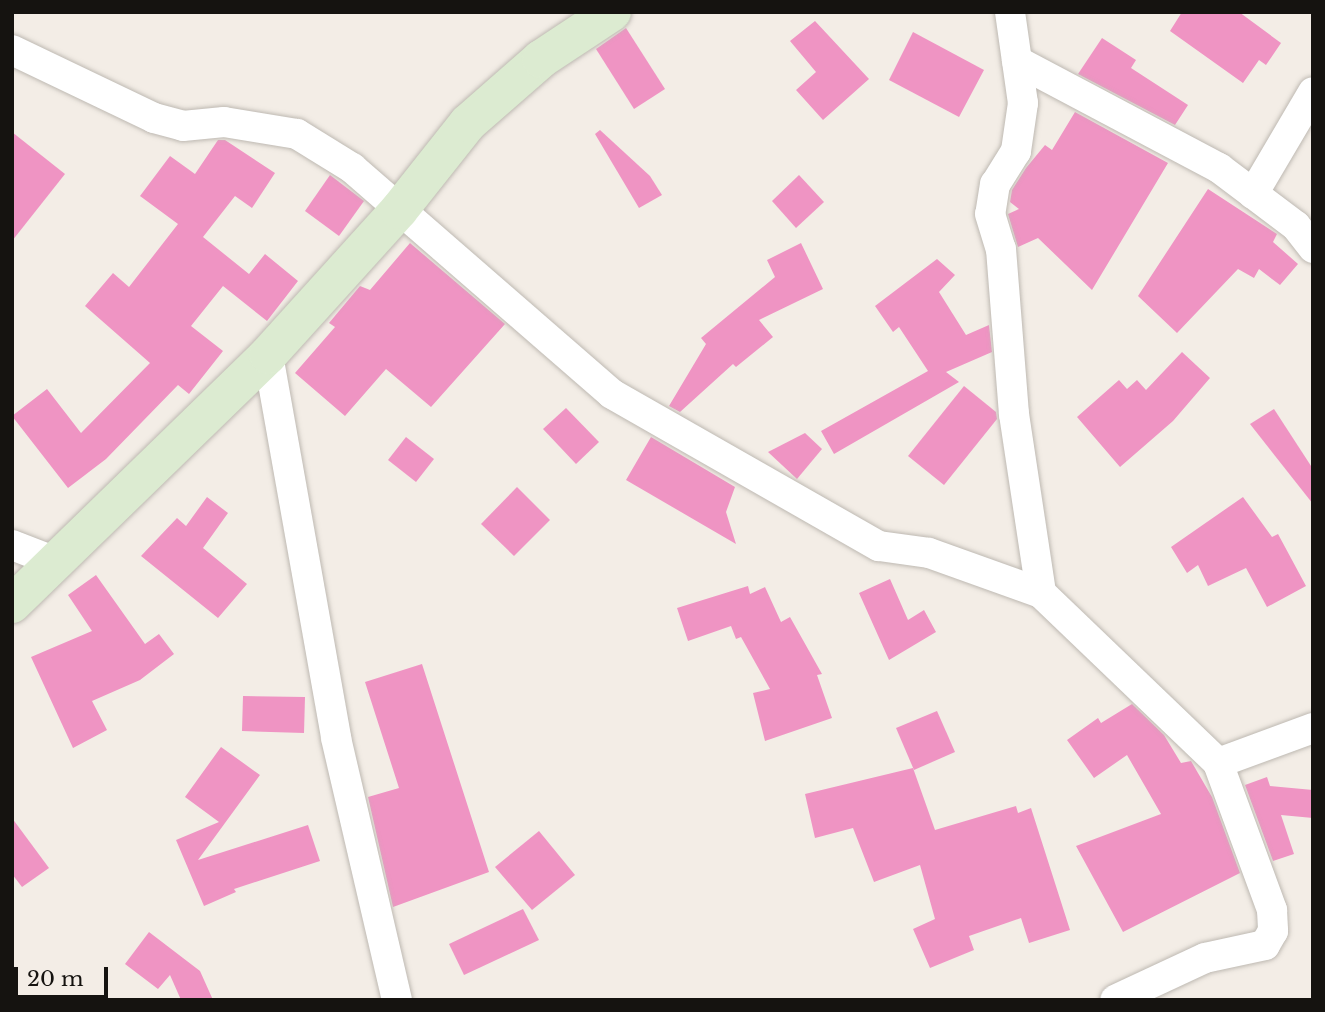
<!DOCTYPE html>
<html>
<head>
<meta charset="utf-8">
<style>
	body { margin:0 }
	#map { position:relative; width:1325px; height:1012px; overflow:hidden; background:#f3ede6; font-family:"Libre Baskerville",serif }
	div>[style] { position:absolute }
	.building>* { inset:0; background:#ef94c3 }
	.roads { filter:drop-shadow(0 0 2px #beb9b2) drop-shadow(0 0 2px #beb9b2) }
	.minor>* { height:30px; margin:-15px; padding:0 15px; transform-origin:15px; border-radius:15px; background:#fff }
	.secondary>* { height:38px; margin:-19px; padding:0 19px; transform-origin:19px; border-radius:19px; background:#dcebd1 }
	span { translate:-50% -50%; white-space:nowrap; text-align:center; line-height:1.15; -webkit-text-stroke:6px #f3ede6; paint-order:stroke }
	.frame { position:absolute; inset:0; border:14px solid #151310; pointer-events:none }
	.scale { position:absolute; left:14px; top:967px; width:94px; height:32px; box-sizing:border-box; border:4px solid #151310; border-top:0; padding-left:9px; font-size:21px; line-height:24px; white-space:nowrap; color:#151310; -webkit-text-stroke:5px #f3ede6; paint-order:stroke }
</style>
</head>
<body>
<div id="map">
	<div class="building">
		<div style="clip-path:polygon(1182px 12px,1239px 12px,1281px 43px,1266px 65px,1259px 60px,1243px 83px,1170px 31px)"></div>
		<div style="clip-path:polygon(815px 21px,869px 79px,823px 120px,796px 90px,816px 72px,790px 41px)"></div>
		<div style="clip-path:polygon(626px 28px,665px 89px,634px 109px,596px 49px)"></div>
		<div style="clip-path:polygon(913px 32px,984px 70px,959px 117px,889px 80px)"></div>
		<div style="clip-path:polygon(1102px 38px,1136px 60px,1131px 68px,1188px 105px,1175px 125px,1078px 74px)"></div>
		<div style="clip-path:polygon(1075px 112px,1168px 163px,1092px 290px,1038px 238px,1018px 247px,1008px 214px,1019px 209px,1010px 202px,1012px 190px,1026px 168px,1045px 145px,1052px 150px)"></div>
		<div style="clip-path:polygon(600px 130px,650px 176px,662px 195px,639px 208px,595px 134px)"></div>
		<div style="clip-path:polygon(12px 132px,65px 174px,12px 241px)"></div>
		<div style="clip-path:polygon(218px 140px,225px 140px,275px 173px,252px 208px,235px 196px,203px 237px,249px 274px,265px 254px,298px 281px,267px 321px,223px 286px,191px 326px,223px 351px,189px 394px,178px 385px,106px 459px,68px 488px,12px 416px,47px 389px,81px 433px,150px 363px,85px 306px,113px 273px,129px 287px,178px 224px,140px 196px,170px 156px,195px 174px)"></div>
		<div style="clip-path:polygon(330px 175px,364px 201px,339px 236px,305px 211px)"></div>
		<div style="clip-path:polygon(799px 175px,824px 202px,796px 228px,772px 201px)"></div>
		<div style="clip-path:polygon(1208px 189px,1277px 234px,1273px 242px,1298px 264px,1280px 285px,1259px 269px,1254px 278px,1238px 269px,1177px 333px,1138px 296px)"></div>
		<div style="clip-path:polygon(410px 243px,505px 324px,431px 407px,386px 369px,345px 416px,295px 373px,335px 327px,329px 323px,360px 286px,370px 290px)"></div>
		<div style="clip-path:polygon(801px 243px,823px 289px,759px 320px,773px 337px,736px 367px,733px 364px,680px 412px,669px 406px,706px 344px,701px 338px,775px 277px,767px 260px)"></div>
		<div style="clip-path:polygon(937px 259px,955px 275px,939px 292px,966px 335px,989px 325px,992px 352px,946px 372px,959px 382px,834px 454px,821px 431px,928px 371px,899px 327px,893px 332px,875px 306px)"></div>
		<div style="clip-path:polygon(1182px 352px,1210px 378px,1173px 421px,1120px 467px,1077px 417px,1119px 380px,1127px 389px,1137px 380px,1146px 390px)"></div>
		<div style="clip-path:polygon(964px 386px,996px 412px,997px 419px,944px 485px,908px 456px)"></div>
		<div style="clip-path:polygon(566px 408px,599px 442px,576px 464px,543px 429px)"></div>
		<div style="clip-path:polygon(1274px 409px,1313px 469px,1313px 504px,1250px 424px)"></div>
		<div style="clip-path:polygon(805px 433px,822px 449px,797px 479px,768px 452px)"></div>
		<div style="clip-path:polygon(406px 437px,434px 459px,416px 482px,388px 460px)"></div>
		<div style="clip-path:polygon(651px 437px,735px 487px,726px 512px,736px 544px,626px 480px)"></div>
		<div style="clip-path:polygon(517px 487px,550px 520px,514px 556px,481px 524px)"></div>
		<div style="clip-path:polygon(207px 497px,228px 513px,203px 548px,247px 584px,218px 618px,141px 556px,177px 518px,186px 526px)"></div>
		<div style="clip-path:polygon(1243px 497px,1272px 537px,1278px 534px,1306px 586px,1267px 607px,1246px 568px,1208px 586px,1198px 565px,1187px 573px,1171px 547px)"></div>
		<div style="clip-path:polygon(96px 575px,145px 644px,159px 634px,174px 654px,140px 680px,92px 701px,107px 730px,73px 748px,31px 657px,92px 631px,68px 595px)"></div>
		<div style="clip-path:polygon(890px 579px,908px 620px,924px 610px,936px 632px,889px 660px,859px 593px)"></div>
		<div style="clip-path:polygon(748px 586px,750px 594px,765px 587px,781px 622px,790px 617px,822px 674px,817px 675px,832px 718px,765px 741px,753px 693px,770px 689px,741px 637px,736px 639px,731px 626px,688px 641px,677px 608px)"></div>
		<div style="clip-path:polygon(422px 664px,489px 872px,393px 907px,368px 797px,399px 788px,365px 682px)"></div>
		<div style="clip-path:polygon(243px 696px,305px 697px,304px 733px,242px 731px)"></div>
		<div style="clip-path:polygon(1132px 704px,1164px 735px,1181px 763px,1191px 761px,1212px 797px,1240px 873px,1123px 932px,1076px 846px,1161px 814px,1127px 755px,1094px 778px,1067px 740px,1098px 718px,1101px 723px)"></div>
		<div style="clip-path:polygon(937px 711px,955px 752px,914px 770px,896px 728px)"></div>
		<div style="clip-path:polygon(221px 747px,260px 775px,198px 860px,308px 825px,320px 861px,234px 889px,236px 892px,204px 906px,176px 840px,219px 822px,185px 797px)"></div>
		<div style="clip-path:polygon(913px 768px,935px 830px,1016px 806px,1018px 813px,1031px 808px,1070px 930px,1029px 943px,1021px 918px,969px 936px,974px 950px,930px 968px,913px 929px,935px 919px,920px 865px,874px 882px,853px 828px,815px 838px,805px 794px)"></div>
		<div style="clip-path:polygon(1267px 777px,1270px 786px,1313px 790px,1313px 818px,1281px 815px,1294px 854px,1273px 861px,1245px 785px)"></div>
		<div style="clip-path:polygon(12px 818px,49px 868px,22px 887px,12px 874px)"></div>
		<div style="clip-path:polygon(539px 831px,575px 875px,532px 910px,495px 867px)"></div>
		<div style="clip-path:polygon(523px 909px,539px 940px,464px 975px,449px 944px)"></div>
		<div style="clip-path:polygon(149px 932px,200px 971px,213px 1000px,181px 1000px,170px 975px,158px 989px,125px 964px)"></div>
	</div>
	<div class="roads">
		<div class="minor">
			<div style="left:1010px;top:12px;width:92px;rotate:81.9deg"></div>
			<div style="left:1023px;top:103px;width:49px;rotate:98.3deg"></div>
			<div style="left:1016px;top:151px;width:39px;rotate:122deg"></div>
			<div style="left:995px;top:184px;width:30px;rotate:99deg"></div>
			<div style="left:990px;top:214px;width:37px;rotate:73deg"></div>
			<div style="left:1001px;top:249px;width:166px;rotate:85.5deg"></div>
			<div style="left:1014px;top:414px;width:181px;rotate:81.4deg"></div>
			<div style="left:12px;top:50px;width:157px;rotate:25.6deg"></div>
			<div style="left:154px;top:118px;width:30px;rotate:15deg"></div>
			<div style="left:183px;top:126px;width:41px;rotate:-5.6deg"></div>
			<div style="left:224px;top:122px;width:74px;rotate:9.3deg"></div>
			<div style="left:297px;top:134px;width:65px;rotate:31.7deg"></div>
			<div style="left:352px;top:168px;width:344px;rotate:41deg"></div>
			<div style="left:612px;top:394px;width:307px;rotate:29.7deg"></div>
			<div style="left:879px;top:546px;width:50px;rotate:8deg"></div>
			<div style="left:929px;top:553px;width:119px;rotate:19.7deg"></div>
			<div style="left:1041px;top:593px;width:245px;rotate:43.8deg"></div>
			<div style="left:1218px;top:763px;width:157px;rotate:69.8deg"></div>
			<div style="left:1272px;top:910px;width:21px;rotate:87deg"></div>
			<div style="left:1273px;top:931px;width:16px;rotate:120deg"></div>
			<div style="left:1265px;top:945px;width:61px;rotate:167.8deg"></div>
			<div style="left:1205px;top:958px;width:99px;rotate:155deg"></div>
			<div style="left:1017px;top:61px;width:229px;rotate:27.9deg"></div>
			<div style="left:1219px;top:168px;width:96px;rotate:37deg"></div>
			<div style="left:1296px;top:226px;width:28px;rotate:52deg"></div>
			<div style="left:1253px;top:194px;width:118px;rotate:-59.5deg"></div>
			<div style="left:268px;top:355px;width:389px;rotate:79.9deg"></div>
			<div style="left:336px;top:738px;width:269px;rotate:76.9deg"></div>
			<div style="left:12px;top:545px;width:47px;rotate:21.1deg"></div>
			<div style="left:1218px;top:763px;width:101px;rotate:-20.2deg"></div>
		</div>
		<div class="secondary">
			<div style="left:12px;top:604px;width:357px;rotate:-44.2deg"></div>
			<div style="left:268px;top:355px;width:195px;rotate:-47.9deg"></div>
			<div style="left:399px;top:210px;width:111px;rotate:-51.6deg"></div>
			<div style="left:468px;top:123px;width:97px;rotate:-41.2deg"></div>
			<div style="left:541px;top:59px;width:85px;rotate:-33.5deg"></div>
		</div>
	</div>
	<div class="frame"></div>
	<div class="scale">20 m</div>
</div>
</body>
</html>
